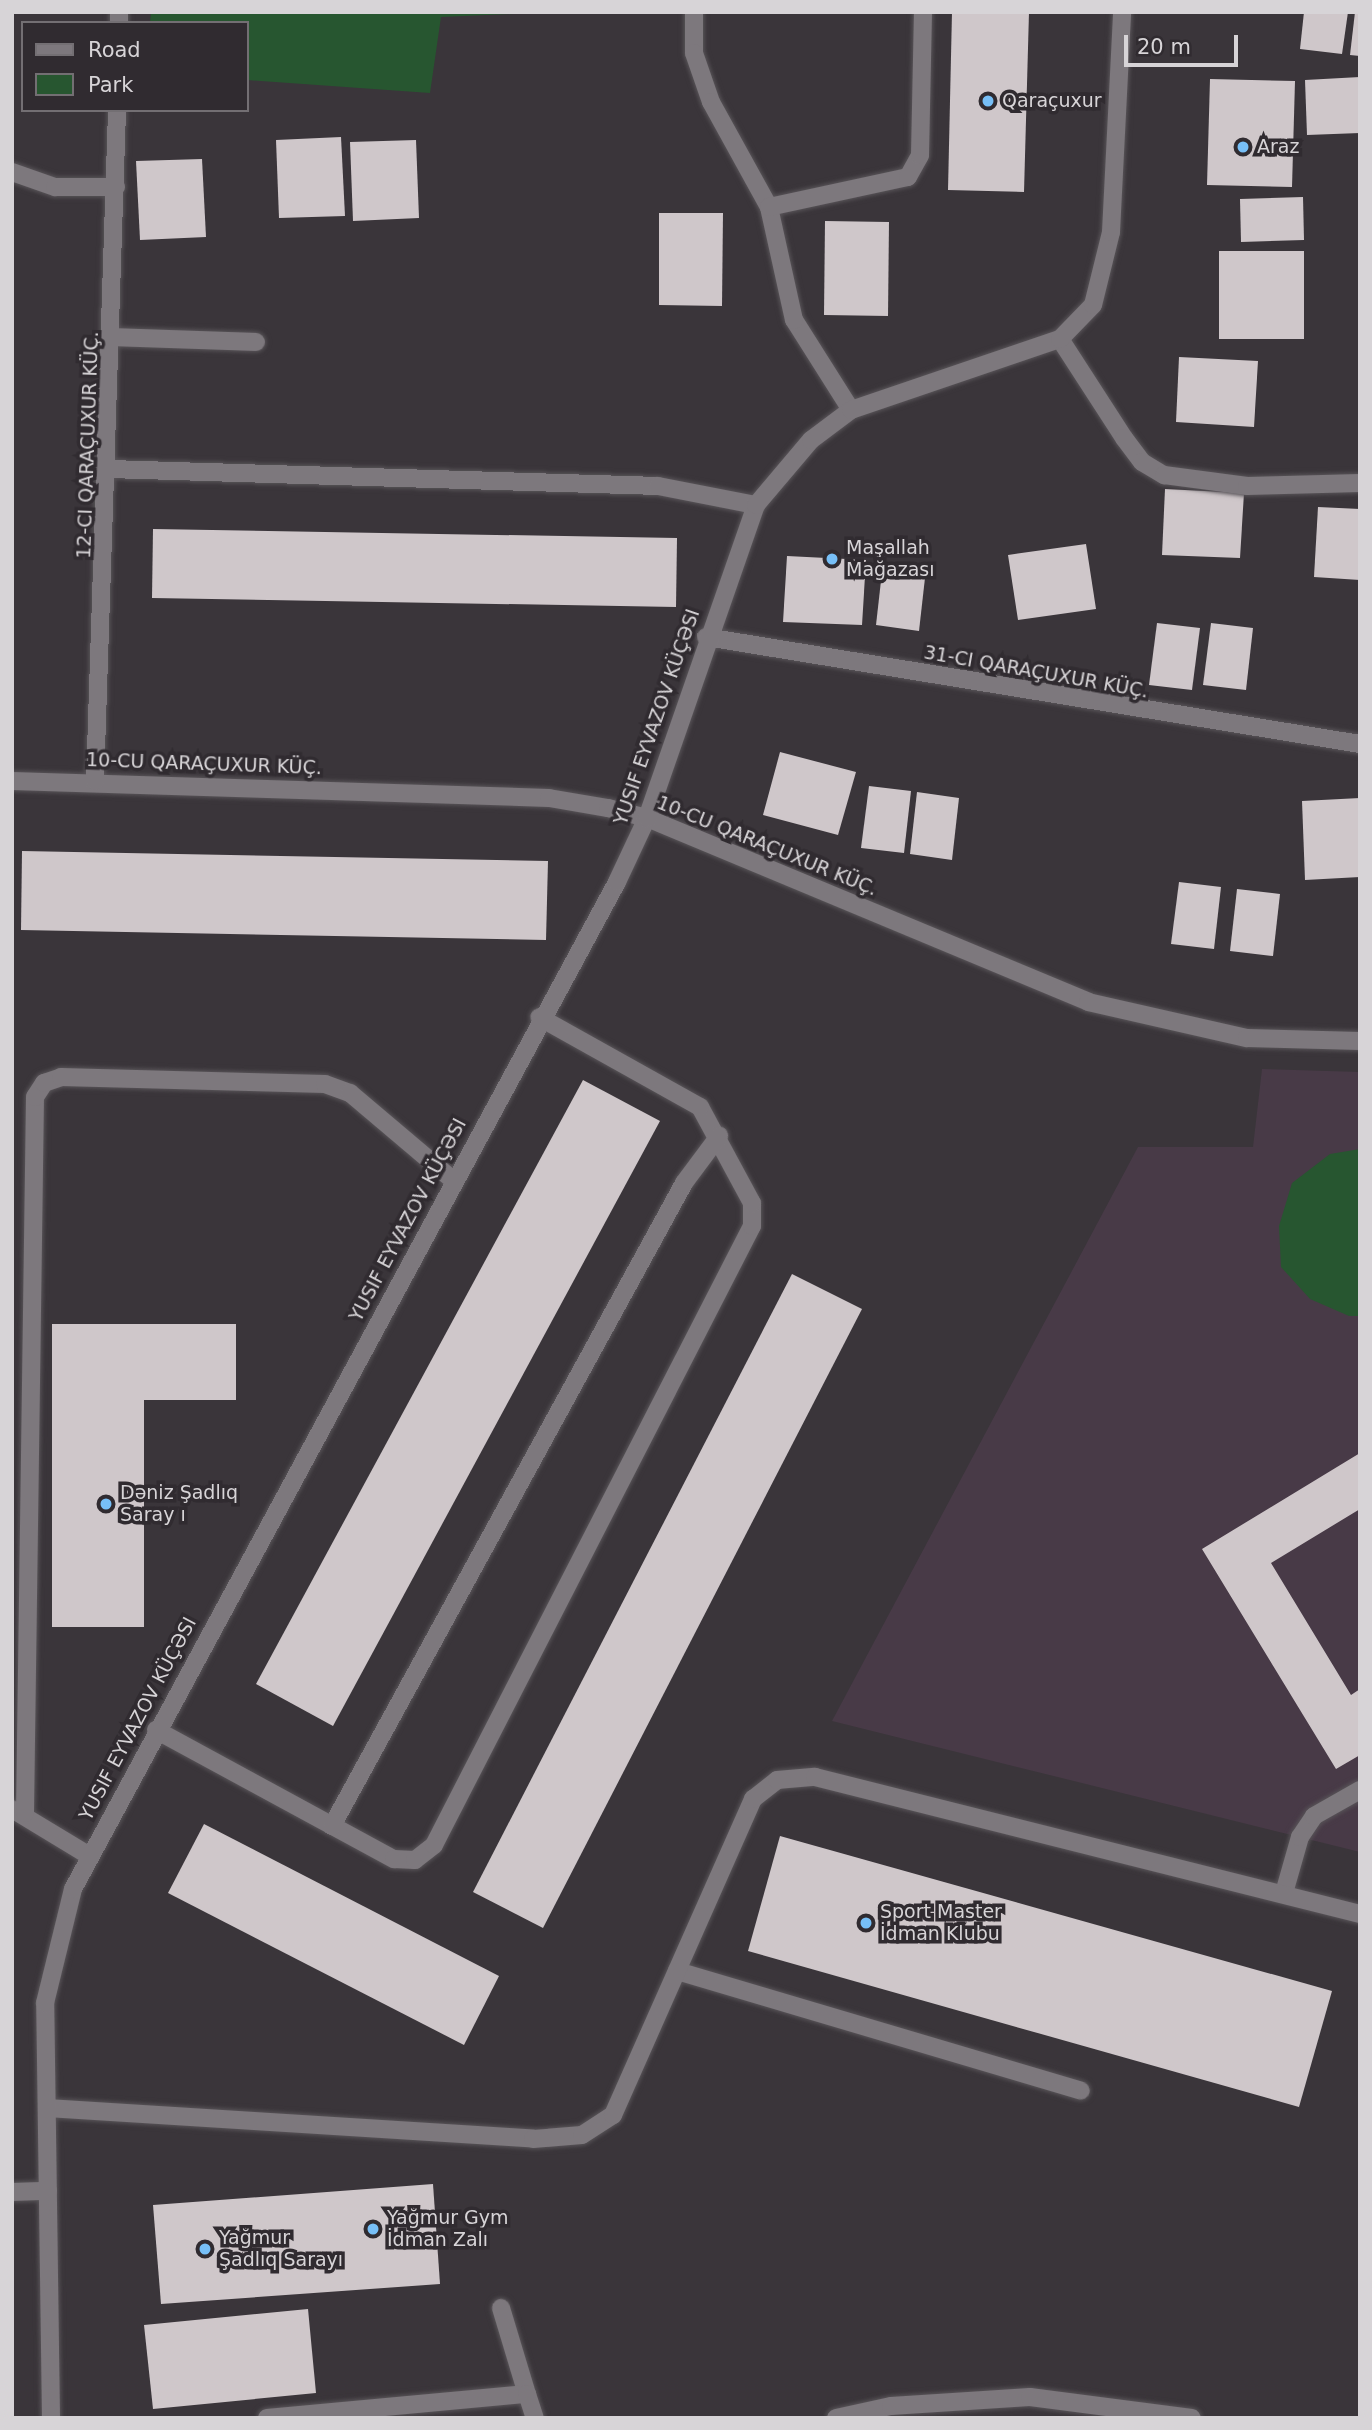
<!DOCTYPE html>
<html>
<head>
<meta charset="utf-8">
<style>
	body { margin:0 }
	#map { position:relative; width:1372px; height:2430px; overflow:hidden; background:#3a353a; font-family:"DejaVu Sans",sans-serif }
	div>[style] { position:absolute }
	.education>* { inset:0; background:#483a47 }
	.green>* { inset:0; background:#275630 }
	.building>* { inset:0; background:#cfc7ca }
	.roads { filter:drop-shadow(0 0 2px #585458) drop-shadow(0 0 2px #585458) }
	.service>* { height:18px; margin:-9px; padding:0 9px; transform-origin:9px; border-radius:9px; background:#7d787d }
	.minor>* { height:18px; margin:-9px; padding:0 9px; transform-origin:9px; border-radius:9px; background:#7d787d }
	.tertiary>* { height:18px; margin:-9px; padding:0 9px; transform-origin:9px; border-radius:9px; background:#7d787d }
	.secondary>* { height:18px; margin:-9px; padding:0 9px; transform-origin:9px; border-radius:9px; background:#7d787d }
	.dots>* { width:19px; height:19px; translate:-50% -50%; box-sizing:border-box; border:4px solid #302b30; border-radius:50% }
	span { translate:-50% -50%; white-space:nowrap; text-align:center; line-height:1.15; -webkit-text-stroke:7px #302b30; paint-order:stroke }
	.poi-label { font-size:19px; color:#d7d4d7 }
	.left { translate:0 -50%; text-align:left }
	.street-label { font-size:19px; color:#d7d4d7 }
	.frame { position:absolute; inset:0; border:14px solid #d7d4d7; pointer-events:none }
	.legend { position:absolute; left:21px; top:21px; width:228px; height:91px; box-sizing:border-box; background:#302b30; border:2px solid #736f73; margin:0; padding:9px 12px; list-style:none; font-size:21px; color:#d7d4d7 }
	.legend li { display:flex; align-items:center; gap:14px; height:35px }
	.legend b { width:35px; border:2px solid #736f73 }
	.scale { position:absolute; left:1124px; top:35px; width:114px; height:32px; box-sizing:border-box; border:4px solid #d7d4d7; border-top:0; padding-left:9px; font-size:21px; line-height:24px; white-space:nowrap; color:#d7d4d7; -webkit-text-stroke:5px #302b30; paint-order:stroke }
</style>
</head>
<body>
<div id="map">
	<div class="education">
		<div style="clip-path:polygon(1262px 1069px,1360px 1072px,1360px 1852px,832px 1721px,1138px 1147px,1253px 1147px)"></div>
	</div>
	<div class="green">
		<div style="clip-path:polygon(151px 12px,558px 12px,441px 17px,430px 93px,247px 80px,247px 23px,150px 23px)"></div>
		<div style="clip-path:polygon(1360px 1149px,1360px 1316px,1349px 1316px,1310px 1299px,1281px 1267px,1279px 1226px,1292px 1183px,1330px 1154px)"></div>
	</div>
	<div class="building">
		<div style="clip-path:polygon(952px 12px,1029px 12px,1024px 192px,948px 190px)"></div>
		<div style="clip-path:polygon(1304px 12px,1348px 12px,1342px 54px,1300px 49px)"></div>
		<div style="clip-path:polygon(1355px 12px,1360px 12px,1360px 56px,1350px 55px)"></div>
		<div style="clip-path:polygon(1360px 77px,1360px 133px,1307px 135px,1305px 80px)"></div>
		<div style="clip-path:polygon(1210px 79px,1295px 81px,1292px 187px,1207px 185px)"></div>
		<div style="clip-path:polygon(341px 137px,345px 216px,279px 218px,276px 140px)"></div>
		<div style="clip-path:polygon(416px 140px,419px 218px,353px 221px,350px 142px)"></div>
		<div style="clip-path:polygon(202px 159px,206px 237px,140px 240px,136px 161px)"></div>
		<div style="clip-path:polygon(1303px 197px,1304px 240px,1241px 242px,1240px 199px)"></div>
		<div style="clip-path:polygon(659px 213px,723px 213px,722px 306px,659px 305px)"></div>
		<div style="clip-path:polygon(825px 221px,889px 222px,888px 316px,824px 315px)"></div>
		<div style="clip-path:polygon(1219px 251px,1304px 251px,1304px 339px,1219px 339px)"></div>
		<div style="clip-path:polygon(1179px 357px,1258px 361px,1254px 427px,1176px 422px)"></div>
		<div style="clip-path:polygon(1165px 489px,1244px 493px,1240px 558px,1162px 555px)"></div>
		<div style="clip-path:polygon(1318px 507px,1360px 509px,1360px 580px,1314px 577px)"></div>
		<div style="clip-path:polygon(153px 529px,677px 538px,676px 607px,152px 598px)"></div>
		<div style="clip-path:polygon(1086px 544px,1096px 609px,1018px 620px,1008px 555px)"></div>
		<div style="clip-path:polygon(787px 556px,866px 560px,862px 625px,783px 622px)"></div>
		<div style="clip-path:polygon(883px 563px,926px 569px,919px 631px,876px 625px)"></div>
		<div style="clip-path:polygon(1157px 623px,1200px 628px,1192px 690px,1149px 685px)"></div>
		<div style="clip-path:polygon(1211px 623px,1253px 628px,1246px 690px,1203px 685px)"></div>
		<div style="clip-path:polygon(780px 752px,856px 772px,838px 835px,763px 815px)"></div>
		<div style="clip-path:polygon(869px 786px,911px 791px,904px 853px,861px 848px)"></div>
		<div style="clip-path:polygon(917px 792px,959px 798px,952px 860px,910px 854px)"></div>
		<div style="clip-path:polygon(1360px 798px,1360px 877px,1305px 880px,1302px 801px)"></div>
		<div style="clip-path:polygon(22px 851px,548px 861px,546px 940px,21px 930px)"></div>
		<div style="clip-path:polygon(1179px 882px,1221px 887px,1214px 949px,1171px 944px)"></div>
		<div style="clip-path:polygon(1237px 889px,1280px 894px,1273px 956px,1230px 951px)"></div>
		<div style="clip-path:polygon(583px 1080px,660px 1121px,333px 1726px,256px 1684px)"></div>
		<div style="clip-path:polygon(792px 1274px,862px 1309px,543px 1928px,473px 1892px)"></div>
		<div style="clip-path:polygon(52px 1324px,236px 1324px,236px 1400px,144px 1400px,144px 1627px,52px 1627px)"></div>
		<div style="clip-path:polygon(1360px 1453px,1360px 1509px,1271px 1563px,1351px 1695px,1360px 1689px,1360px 1755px,1336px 1769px,1202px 1549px)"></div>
		<div style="clip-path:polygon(204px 1824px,499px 1976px,464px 2045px,168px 1893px)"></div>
		<div style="clip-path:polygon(780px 1836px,1332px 1991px,1299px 2107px,748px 1951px)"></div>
		<div style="clip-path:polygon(433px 2184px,440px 2284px,161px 2304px,153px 2205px)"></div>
		<div style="clip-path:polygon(308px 2309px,316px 2393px,153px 2409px,144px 2325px)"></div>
	</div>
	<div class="roads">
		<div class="service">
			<div style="left:694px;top:12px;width:41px;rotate:90deg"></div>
			<div style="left:694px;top:53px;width:52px;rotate:70.9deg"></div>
			<div style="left:711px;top:102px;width:120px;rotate:61.1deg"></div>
			<div style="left:112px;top:337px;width:144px;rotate:2deg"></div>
			<div style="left:851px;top:410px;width:107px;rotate:-122.3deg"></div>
			<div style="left:794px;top:320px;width:116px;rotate:-102.5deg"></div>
			<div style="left:769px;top:207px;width:142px;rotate:-12.2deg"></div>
			<div style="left:908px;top:177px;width:25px;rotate:-61deg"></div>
			<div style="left:920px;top:155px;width:143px;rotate:-88.8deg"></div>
			<div style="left:1284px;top:1893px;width:58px;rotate:-74.1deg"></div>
			<div style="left:1300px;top:1837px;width:25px;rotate:-56deg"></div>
			<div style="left:1314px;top:1816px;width:53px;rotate:-29.5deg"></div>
			<div style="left:677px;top:1971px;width:421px;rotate:16.5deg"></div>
			<div style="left:47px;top:2108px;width:487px;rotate:3.6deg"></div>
			<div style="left:533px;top:2139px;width:49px;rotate:-4.7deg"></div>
			<div style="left:582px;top:2135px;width:37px;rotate:-33deg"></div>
			<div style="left:613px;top:2115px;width:346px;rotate:-66.1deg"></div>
			<div style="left:753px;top:1799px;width:31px;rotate:-38deg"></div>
			<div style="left:777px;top:1780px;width:38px;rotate:-5deg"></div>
			<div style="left:815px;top:1777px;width:562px;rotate:14.11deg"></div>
			<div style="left:501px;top:2308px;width:90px;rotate:73.2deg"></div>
			<div style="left:267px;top:2418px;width:261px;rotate:-5.3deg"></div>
			<div style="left:527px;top:2394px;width:25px;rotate:72deg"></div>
		</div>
		<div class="minor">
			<div style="left:119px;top:23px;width:11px;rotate:-90deg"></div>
			<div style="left:12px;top:172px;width:46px;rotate:19.2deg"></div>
			<div style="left:55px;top:187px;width:61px"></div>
			<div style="left:1060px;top:339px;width:118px;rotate:57.1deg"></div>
			<div style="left:1124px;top:438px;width:30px;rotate:53deg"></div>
			<div style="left:1142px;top:462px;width:26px;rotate:31deg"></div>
			<div style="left:1164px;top:475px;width:84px;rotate:7.5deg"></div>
			<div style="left:1247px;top:486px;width:113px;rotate:-1.5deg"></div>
			<div style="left:109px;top:469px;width:549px;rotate:1.77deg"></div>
			<div style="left:658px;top:486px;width:100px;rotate:11deg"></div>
			<div style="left:706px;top:637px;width:663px;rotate:9.29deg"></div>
			<div style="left:12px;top:781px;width:537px;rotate:1.81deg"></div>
			<div style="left:549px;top:798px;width:60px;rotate:9.6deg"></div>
			<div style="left:608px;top:808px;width:40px;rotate:14.4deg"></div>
			<div style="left:647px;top:818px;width:478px;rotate:22.6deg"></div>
			<div style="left:1088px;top:1002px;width:163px;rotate:12.8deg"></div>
			<div style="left:1247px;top:1038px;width:113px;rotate:1.5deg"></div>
			<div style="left:95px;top:781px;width:671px;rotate:-88.12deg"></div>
			<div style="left:156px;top:1730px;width:271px;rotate:28.5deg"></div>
			<div style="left:394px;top:1859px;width:21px;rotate:3deg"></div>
			<div style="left:415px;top:1860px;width:24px;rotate:-38deg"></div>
			<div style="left:434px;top:1845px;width:696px;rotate:-62.81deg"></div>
			<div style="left:752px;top:1226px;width:23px;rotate:-90deg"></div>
			<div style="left:752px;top:1203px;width:109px;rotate:-118.4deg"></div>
			<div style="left:700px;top:1107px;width:184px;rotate:-150.8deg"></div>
			<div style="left:12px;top:1809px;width:89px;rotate:31.2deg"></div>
			<div style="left:25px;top:1813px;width:716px;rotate:-89.2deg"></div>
			<div style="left:35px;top:1097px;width:17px;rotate:-57deg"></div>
			<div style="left:44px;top:1083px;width:18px;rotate:-19deg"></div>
			<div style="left:61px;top:1077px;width:264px;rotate:1.5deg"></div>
			<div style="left:325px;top:1084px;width:27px;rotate:20deg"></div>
			<div style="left:350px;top:1093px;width:136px;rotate:40.2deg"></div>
			<div style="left:332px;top:1826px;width:733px;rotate:-61.3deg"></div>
			<div style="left:684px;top:1183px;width:59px;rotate:-53.3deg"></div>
			<div style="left:12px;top:2192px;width:36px;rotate:-2deg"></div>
		</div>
		<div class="tertiary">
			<div style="left:51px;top:2418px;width:415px;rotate:-90.8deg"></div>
			<div style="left:45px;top:2003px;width:117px;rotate:-76.2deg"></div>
			<div style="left:73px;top:1889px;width:1145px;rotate:-61.62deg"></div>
			<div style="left:617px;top:882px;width:71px;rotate:-64.9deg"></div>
			<div style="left:647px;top:818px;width:331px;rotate:-70.8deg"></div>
			<div style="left:756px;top:505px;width:85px;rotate:-49.8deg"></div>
			<div style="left:811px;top:440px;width:50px;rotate:-36.9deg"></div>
			<div style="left:851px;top:410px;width:221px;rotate:-18.8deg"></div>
			<div style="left:1060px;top:339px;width:47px;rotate:-45.9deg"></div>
			<div style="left:1093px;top:305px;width:75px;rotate:-76.1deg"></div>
			<div style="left:1111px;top:232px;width:220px;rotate:-87.1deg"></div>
		</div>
		<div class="secondary">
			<div style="left:836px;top:2418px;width:56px;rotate:-12.3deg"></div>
			<div style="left:891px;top:2406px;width:139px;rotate:-3.7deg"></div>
			<div style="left:1030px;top:2397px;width:163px;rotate:7.4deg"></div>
		</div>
	</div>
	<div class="dots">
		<div style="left:988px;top:101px;background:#77bff7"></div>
		<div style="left:1243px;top:147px;background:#77bff7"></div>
		<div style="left:832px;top:559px;background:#77bff7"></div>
		<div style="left:106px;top:1504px;background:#77bff7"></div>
		<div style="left:866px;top:1923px;background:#77bff7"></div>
		<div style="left:373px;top:2229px;background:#77bff7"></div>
		<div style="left:205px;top:2249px;background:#77bff7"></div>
	</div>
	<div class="poi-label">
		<span class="left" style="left:1002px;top:101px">Qaraçuxur</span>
		<span class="left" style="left:1257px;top:147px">Araz</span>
		<span class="left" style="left:846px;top:559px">Maşallah<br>Mağazası</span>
		<span class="left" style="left:120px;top:1504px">Dəniz Şadlıq<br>Saray ı</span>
		<span class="left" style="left:880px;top:1923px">Sport Master<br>İdman Klubu</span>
		<span class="left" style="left:387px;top:2229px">Yağmur Gym<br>İdman Zalı</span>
		<span class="left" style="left:219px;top:2249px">Yağmur<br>Şadlıq Sarayı</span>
	</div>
	<div class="street-label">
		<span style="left:88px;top:445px;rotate:-88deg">12-CI QARAÇUXUR KÜÇ.</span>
		<span style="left:1036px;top:672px;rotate:10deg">31-CI QARAÇUXUR KÜÇ.</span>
		<span style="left:657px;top:717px;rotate:-71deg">YUSIF EYVAZOV KÜÇƏSI</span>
		<span style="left:204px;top:764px;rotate:2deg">10-CU QARAÇUXUR KÜÇ.</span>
		<span style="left:767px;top:846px;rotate:22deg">10-CU QARAÇUXUR KÜÇ.</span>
		<span style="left:408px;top:1220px;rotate:-62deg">YUSIF EYVAZOV KÜÇƏSI</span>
		<span style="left:138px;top:1719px;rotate:-62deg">YUSIF EYVAZOV KÜÇƏSI</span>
	</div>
	<div class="frame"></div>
	<ul class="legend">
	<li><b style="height:9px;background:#7d787d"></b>Road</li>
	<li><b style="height:19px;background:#275630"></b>Park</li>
	</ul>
	<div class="scale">20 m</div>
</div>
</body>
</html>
